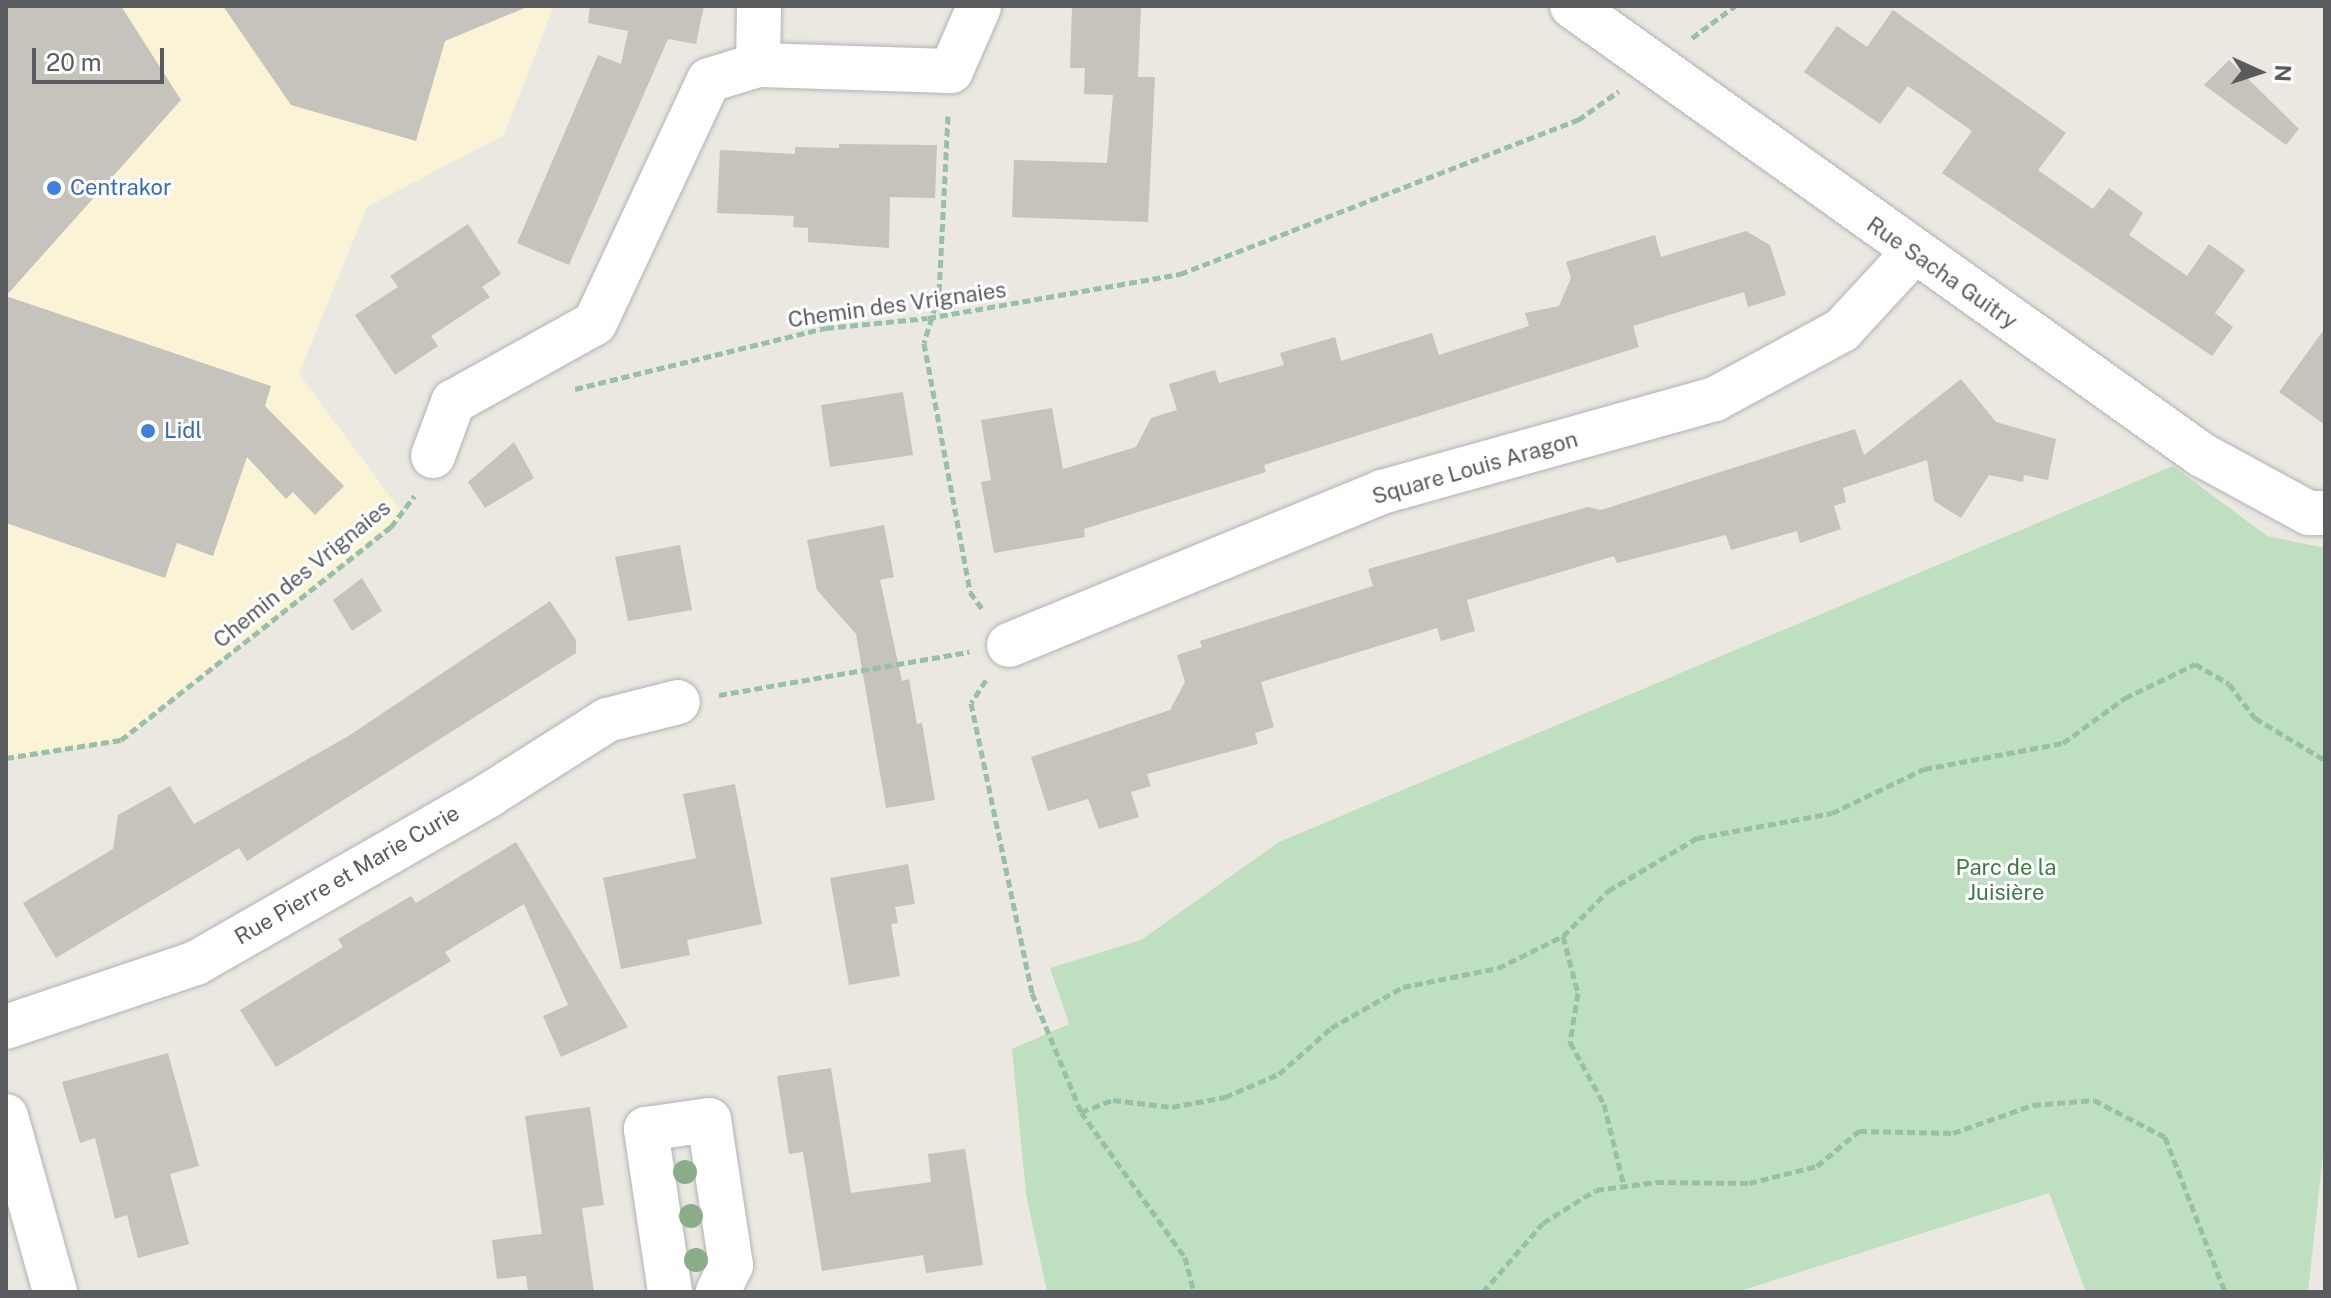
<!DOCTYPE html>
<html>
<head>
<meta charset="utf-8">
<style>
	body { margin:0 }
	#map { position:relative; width:2331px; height:1298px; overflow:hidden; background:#eae8e0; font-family:"Public Sans",sans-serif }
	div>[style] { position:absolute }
	.commercial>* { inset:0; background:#faf3d5 }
	.green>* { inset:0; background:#bee0c0 }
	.building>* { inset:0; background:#c6c2bc }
	.path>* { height:5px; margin-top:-2.5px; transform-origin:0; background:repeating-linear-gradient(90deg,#98c0a6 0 8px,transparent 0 12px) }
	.roads { filter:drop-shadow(0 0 2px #b0b2b6) drop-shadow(0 0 2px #b0b2b6) }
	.minor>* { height:44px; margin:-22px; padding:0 22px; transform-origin:22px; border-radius:22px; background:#fff }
	.trees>* { width:24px; height:24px; margin:-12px; border-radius:50%; background:#8aad89 }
	.dots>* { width:22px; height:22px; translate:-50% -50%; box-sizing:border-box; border:4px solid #fff; border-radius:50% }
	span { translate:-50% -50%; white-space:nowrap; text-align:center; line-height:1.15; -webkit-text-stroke:6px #fff; paint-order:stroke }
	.shop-label { font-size:22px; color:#366cbe }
	.left { translate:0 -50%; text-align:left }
	.street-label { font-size:22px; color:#595b5f }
	.park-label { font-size:22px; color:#3b7c41 }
	.frame { position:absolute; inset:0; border:8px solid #595b5f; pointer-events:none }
	.north { position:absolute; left:2219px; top:32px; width:80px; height:80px; -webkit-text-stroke:6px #fff; paint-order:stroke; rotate:93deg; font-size:22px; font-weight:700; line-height:32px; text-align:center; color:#595b5f }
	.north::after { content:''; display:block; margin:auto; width:28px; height:36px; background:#595b5f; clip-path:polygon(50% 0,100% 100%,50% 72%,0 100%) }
	.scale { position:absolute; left:32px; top:48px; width:132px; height:36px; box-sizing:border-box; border:4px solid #595b5f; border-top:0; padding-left:10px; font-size:24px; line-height:28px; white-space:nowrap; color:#595b5f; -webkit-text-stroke:6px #fff; paint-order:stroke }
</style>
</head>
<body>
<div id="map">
	<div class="commercial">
		<div style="clip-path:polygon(6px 6px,554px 6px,504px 135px,367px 207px,299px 374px,404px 515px,121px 740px,6px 758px)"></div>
	</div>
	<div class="green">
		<div style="clip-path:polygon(2173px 466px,2267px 536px,2325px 548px,2325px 1137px,2308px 1292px,2086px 1292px,2049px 1193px,1737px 1292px,1047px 1292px,1026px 1194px,1012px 1049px,1069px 1024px,1050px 968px,1141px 940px,1279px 842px)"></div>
	</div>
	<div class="building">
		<div style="clip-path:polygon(6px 6px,121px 6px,181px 100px,6px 296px)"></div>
		<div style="clip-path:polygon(223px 6px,526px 6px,527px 7px,445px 41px,416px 141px,291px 105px)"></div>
		<div style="clip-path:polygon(590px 6px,704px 6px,696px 44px,668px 39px,569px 265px,517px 243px,598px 55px,621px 64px,628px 31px,588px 23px)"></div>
		<div style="clip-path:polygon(1072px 6px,1141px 7px,1138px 77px,1155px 77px,1148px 222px,1012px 217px,1014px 160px,1107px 163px,1113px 95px,1084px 94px,1085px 68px,1070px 68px)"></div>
		<div style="clip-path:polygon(1893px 10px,2066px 133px,2038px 170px,2093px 209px,2109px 188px,2143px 213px,2129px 235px,2187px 276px,2209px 244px,2245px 270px,2215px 313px,2233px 327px,2212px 356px,1942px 173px,1972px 131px,1908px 86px,1880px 124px,1804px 72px,1837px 26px,1867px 47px)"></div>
		<div style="clip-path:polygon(2229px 60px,2299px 129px,2286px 145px,2204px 85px)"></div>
		<div style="clip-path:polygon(839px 144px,937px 145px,935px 198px,890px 197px,889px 248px,808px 242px,808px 228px,793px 227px,794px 216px,717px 213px,720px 150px,795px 154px,795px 147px,839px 148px)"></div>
		<div style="clip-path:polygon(468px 224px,501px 274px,482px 287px,490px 297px,431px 336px,438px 346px,395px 375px,355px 315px,398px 287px,390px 276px)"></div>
		<div style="clip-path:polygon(1746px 231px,1770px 245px,1786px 295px,1748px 307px,1744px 292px,1633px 326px,1639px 347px,1264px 465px,1266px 472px,1084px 529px,1085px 537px,994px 553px,981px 482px,991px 480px,981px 420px,1052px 408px,1063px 469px,1136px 447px,1151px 418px,1177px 410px,1169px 384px,1215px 370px,1219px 383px,1284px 365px,1280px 353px,1335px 337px,1341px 361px,1432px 333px,1439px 355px,1529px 326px,1525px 313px,1559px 306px,1571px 278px,1566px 262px,1655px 235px,1661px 257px)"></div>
		<div style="clip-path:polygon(6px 296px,271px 386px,265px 406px,344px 486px,315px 515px,293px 492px,286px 499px,247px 457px,213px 556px,177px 543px,165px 578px,6px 523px)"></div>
		<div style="clip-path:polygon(2325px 328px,2325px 425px,2279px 392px)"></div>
		<div style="clip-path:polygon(1961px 379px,1996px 422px,2056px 439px,2048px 480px,2024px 475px,2023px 482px,1989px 475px,1961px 518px,1934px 501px,1927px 460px,1843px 488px,1846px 502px,1834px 506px,1841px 529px,1800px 543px,1797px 531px,1731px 550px,1726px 535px,1617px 563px,1614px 556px,1467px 600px,1475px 631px,1441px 641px,1437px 628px,1261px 682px,1274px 727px,1255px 733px,1258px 744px,1147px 774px,1151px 786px,1131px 792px,1139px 817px,1099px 829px,1088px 799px,1048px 811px,1031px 757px,1170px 710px,1185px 682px,1177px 655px,1202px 647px,1200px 641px,1373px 586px,1368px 569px,1588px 507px,1601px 510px,1855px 429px,1864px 455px)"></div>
		<div style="clip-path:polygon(903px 392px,913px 455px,830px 467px,821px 405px)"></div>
		<div style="clip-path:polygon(514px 442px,534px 478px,485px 508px,468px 482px)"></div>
		<div style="clip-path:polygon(884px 525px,894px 577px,880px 580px,902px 681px,909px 679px,917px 724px,922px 723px,935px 800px,886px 808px,856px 634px,817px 590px,807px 540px)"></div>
		<div style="clip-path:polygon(680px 545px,692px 610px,628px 621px,615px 557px)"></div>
		<div style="clip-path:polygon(362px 578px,382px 611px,352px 631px,333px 600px)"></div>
		<div style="clip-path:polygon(550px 601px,576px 640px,576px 653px,247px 861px,239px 848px,56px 958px,23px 903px,113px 849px,118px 815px,170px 786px,194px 824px,350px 735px)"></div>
		<div style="clip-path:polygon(735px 784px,762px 924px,687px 940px,690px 955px,621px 969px,603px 878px,696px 858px,683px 794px)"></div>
		<div style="clip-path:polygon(516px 842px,628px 1027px,561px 1057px,543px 1016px,568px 1005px,524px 904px,445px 952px,451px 961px,276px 1067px,240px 1010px,343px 947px,338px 939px,411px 896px,416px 903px)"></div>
		<div style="clip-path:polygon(908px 864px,915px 904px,895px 907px,898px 923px,891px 924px,900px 976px,849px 985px,830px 878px)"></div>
		<div style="clip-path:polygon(168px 1053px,199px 1166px,170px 1174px,189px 1244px,138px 1258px,127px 1215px,115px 1219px,95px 1138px,80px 1143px,62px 1082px)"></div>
		<div style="clip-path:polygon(831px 1068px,851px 1193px,931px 1182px,928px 1154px,965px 1149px,983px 1265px,926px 1273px,923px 1255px,822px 1271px,803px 1152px,789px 1154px,777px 1076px)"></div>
		<div style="clip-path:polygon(590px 1107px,604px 1205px,582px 1208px,594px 1292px,528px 1292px,526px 1276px,497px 1279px,492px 1240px,542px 1234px,525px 1116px)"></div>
	</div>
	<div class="path">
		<div style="left:1692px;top:38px;width:54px;rotate:-36.7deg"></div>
		<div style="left:948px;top:116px;width:178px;rotate:92.9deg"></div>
		<div style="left:939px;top:294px;width:51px;rotate:107deg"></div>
		<div style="left:924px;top:343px;width:253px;rotate:79.5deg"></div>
		<div style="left:970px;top:592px;width:22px;rotate:54deg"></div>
		<div style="left:575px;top:389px;width:258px;rotate:-13.7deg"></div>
		<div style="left:826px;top:328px;width:102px;rotate:-5.6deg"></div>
		<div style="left:928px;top:318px;width:256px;rotate:-9.9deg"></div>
		<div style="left:1180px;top:274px;width:427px;rotate:-21.2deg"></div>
		<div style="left:1578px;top:120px;width:50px;rotate:-35.3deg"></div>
		<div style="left:986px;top:680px;width:27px;rotate:123deg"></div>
		<div style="left:971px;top:703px;width:296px;rotate:78.1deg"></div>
		<div style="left:1032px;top:993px;width:129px;rotate:67.6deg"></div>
		<div style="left:1081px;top:1112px;width:178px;rotate:54.4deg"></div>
		<div style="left:1185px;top:1257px;width:36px;rotate:76deg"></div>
		<div style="left:719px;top:695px;width:254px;rotate:-9.8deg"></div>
		<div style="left:6px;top:758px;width:116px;rotate:-8.9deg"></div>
		<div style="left:121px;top:740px;width:344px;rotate:-38.3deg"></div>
		<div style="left:391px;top:527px;width:39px;rotate:-53deg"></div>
		<div style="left:1563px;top:936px;width:59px;rotate:75.3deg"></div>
		<div style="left:1578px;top:993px;width:50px;rotate:99.3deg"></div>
		<div style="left:1570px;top:1042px;width:71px;rotate:61.3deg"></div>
		<div style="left:1604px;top:1104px;width:84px;rotate:76.3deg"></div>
		<div style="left:1081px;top:1112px;width:34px;rotate:-21deg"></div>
		<div style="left:1113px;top:1100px;width:59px;rotate:6.8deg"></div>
		<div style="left:1172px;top:1107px;width:54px;rotate:-10.7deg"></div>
		<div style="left:1225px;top:1097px;width:59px;rotate:-23.1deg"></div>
		<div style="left:1279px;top:1074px;width:69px;rotate:-41.5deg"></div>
		<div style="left:1331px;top:1028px;width:83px;rotate:-29.7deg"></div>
		<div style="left:1403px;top:987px;width:97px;rotate:-11.3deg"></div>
		<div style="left:1498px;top:968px;width:72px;rotate:-26.2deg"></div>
		<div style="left:1563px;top:936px;width:64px;rotate:-45deg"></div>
		<div style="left:1608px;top:891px;width:104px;rotate:-30.8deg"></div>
		<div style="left:1697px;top:838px;width:137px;rotate:-10.5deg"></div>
		<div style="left:1832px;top:813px;width:102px;rotate:-25.6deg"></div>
		<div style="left:1924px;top:769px;width:141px;rotate:-10.6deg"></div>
		<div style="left:2063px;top:743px;width:77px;rotate:-36deg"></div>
		<div style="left:2125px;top:698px;width:78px;rotate:-25.9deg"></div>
		<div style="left:2195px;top:664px;width:39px;rotate:30deg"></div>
		<div style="left:2229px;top:684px;width:43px;rotate:52.6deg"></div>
		<div style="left:2255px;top:718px;width:82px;rotate:31deg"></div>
		<div style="left:1483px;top:1292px;width:91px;rotate:-49deg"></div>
		<div style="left:1543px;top:1223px;width:62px;rotate:-31.9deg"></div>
		<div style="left:1596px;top:1190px;width:61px;rotate:-7.6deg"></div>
		<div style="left:1656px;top:1182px;width:93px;rotate:0.6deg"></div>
		<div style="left:1749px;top:1183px;width:70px;rotate:-14deg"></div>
		<div style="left:1817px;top:1166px;width:55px;rotate:-39.8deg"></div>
		<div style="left:1859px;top:1131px;width:94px;rotate:1.2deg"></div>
		<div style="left:1953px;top:1133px;width:85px;rotate:-19.3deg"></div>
		<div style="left:2033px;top:1105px;width:61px;rotate:-4.7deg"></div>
		<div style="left:2094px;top:1100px;width:80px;rotate:27.5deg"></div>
		<div style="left:2165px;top:1137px;width:166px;rotate:68.8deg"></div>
	</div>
	<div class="roads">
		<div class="minor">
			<div style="left:1572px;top:6px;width:774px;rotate:35.48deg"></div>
			<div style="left:2202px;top:455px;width:122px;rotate:28.5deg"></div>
			<div style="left:2309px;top:513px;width:16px"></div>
			<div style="left:758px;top:65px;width:193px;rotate:1.8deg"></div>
			<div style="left:951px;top:71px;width:70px;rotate:-66.4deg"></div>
			<div style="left:433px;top:456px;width:58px;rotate:-69.7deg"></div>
			<div style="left:453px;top:402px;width:162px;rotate:-29.1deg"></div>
			<div style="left:595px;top:323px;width:268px;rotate:-64.9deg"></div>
			<div style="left:709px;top:80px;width:51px;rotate:-17deg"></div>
			<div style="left:758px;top:65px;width:59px;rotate:-89deg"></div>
			<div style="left:1009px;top:645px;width:403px;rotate:-22.3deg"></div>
			<div style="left:1382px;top:492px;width:346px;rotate:-15.6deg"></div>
			<div style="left:1715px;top:399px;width:145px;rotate:-28.5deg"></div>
			<div style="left:1842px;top:330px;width:105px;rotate:-47.3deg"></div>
			<div style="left:6px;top:1027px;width:200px;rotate:-18.6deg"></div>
			<div style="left:196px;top:963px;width:338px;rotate:-29.8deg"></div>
			<div style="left:489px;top:795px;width:140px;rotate:-32.4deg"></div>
			<div style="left:607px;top:720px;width:73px;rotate:-14.2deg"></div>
			<div style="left:6px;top:1116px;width:183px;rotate:74.4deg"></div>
			<div style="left:670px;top:1292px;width:165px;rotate:-98.4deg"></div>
			<div style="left:646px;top:1129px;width:64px;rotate:-8.1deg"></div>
			<div style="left:709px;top:1120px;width:147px;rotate:81.4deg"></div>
			<div style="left:731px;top:1265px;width:30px;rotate:116deg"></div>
		</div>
	</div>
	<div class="trees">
		<div style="left:685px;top:1172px"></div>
		<div style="left:691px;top:1216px"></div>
		<div style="left:696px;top:1260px"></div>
	</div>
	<div class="dots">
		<div style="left:54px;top:188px;background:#3f7fe0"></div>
		<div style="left:148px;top:431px;background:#3f7fe0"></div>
	</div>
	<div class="shop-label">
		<span class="left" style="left:70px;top:188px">Centrakor</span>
		<span class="left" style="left:164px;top:431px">Lidl</span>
	</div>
	<div class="street-label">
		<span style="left:1942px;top:273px;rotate:35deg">Rue Sacha Guitry</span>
		<span style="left:897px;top:305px;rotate:-8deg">Chemin des Vrignaies</span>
		<span style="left:1475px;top:468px;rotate:-16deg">Square Louis Aragon</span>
		<span style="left:302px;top:574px;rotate:-39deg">Chemin des Vrignaies</span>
		<span style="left:347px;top:875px;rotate:-30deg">Rue Pierre et Marie Curie</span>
	</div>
	<div class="park-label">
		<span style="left:2006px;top:880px">Parc de la<br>Juisière</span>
	</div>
	<div class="frame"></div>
	<div class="north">N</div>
	<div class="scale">20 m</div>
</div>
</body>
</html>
